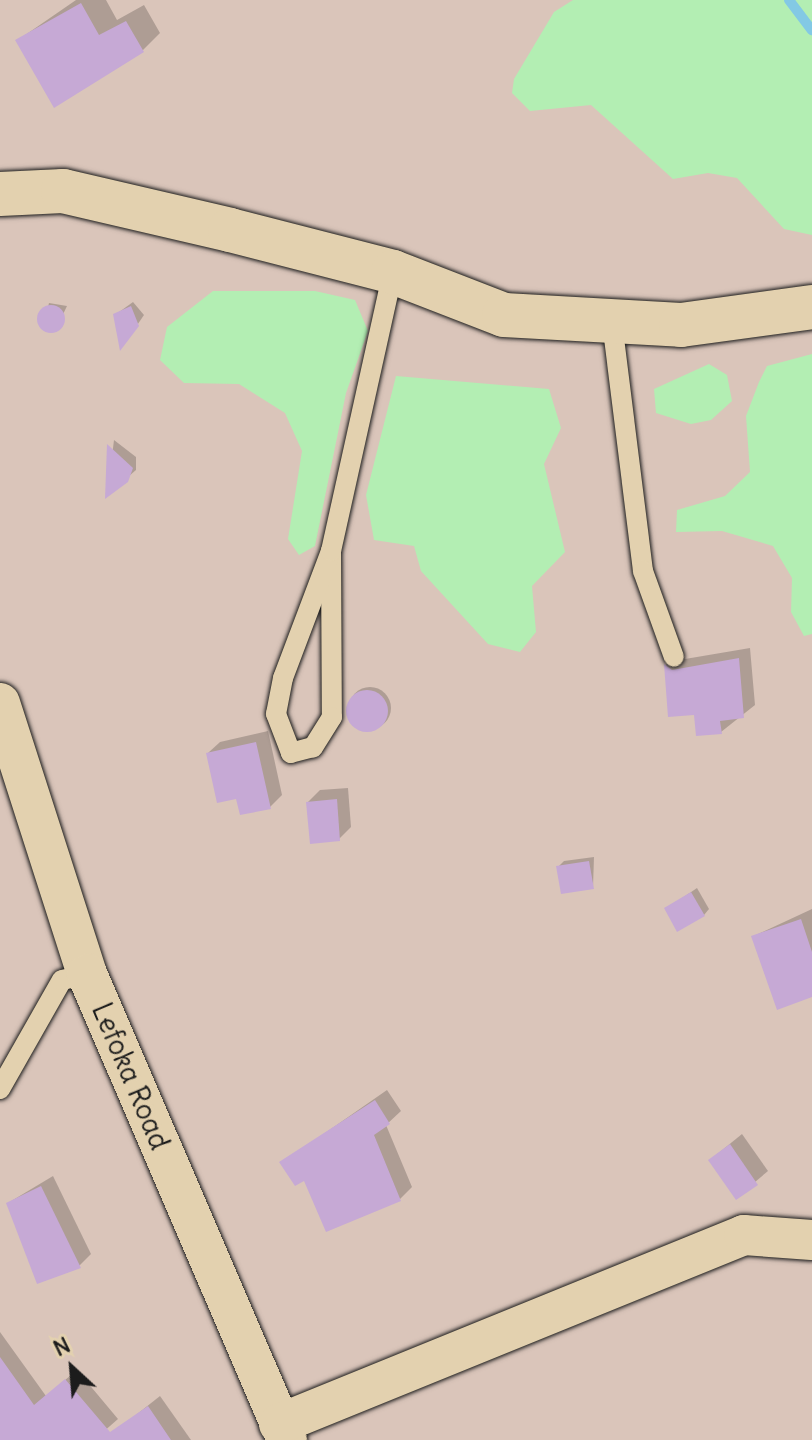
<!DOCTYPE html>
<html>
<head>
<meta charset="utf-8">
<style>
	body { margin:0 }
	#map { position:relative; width:812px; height:1440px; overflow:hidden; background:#dac5ba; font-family:Delius,sans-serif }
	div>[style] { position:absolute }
	.green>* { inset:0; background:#b3eeb3 }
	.shadow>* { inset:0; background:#0003 }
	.round { border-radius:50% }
	.stream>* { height:10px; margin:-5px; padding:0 5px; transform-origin:5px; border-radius:5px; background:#83c9e4 }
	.building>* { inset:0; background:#c6a9d5 }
	.roads { filter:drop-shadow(0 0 2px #1c1c1c) drop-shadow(0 0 2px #1c1c1c) }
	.lane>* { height:20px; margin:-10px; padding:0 10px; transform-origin:10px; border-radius:10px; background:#e3d1af }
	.street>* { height:40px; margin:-20px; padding:0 20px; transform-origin:20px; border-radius:20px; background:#e3d1af }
	.primary>* { height:44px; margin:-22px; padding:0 22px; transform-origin:22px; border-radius:22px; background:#e3d1af }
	span { translate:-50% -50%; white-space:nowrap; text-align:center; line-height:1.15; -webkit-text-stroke:7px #e3d1af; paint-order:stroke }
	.street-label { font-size:28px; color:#1c1c1c }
	.north { position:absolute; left:32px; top:1328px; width:80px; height:80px; -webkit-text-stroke:6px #e3d1af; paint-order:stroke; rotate:334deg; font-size:22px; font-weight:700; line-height:32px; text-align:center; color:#1c1c1c }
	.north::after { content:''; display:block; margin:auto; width:28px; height:36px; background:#1c1c1c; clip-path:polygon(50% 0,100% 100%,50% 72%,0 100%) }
</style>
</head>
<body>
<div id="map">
	<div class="green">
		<div style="clip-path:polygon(573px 0,812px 0,812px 235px,784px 229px,737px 178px,708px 173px,673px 179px,591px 105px,530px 111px,512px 93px,514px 79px,554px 12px)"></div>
		<div style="clip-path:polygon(213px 291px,315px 291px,355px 300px,368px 331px,346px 393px,315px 546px,299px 555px,288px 539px,302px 451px,285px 413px,239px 384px,184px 383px,160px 360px,167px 327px)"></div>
		<div style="clip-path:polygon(812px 354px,812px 634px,804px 636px,791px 612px,792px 578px,773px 546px,722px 531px,676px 532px,677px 510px,725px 496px,750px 472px,746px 416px,759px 382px,767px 366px)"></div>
		<div style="clip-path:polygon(709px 364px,727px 375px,732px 401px,711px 420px,691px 424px,656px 413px,654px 389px)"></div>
		<div style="clip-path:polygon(396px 376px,549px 389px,561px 428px,544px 464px,565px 552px,532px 586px,536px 632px,520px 652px,488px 644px,421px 571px,414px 546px,374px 540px,366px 495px)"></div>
	</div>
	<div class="shadow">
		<div style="clip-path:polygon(76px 0,106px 0,117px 20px,144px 5px,160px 33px,143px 50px,18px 40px)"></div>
		<div style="clip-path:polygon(133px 302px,144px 315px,125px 343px,115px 315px)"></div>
		<div style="clip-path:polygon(49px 303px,67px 306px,56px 329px,43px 327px)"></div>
		<div style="clip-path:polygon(114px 440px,136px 457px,136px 470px,107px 495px)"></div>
		<div style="clip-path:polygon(750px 648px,755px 705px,721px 732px,696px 713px,666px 665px,677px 654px,685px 659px)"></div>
		<div class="round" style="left:349px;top:687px;width:42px;height:42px"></div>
		<div style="clip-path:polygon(268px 731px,282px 795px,270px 807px,238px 797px,208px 753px,220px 742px)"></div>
		<div style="clip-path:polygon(348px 788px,351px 827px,339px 839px,308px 802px,320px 790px)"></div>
		<div style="clip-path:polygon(594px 857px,593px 887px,558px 867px,564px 861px)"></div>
		<div style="clip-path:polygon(697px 888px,709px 909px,704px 915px,666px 909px)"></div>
		<div style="clip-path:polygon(812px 909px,812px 995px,754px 936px)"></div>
		<div style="clip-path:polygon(387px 1090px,401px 1111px,386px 1125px,412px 1187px,400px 1199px,305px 1178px,282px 1163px)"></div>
		<div style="clip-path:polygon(742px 1134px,768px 1171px,736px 1198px,710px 1160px)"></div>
		<div style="clip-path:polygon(53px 1176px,91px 1254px,79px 1266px,8px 1203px)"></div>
		<div style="clip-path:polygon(0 1332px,46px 1396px,77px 1370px,118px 1419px,94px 1440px,8px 1440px,0 1427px)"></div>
		<div style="clip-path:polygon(160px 1396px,191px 1440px,124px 1440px,117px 1430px)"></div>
	</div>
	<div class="stream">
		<div style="left:789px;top:0;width:38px;rotate:53deg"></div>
	</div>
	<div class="building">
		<div style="clip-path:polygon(81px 3px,99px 35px,126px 21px,144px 52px,54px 108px,15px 40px)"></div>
		<div class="round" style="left:37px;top:305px;width:28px;height:28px"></div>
		<div style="clip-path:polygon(131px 306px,139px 326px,120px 351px,113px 314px)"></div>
		<div style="clip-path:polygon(107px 444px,133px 468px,128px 482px,105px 499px)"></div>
		<div style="clip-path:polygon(739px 658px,744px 718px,720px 721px,722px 734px,696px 736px,694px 715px,668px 717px,664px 664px,672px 670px)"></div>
		<div class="round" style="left:346px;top:690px;width:42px;height:42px"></div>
		<div style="clip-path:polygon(256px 742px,271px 809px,240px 815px,236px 799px,217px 803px,206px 753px)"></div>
		<div style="clip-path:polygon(337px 799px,340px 841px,310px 844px,306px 802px)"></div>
		<div style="clip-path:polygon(589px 861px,594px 889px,561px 894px,556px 866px)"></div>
		<div style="clip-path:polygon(691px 892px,705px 916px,677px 932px,664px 908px)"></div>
		<div style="clip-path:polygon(801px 919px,812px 952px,812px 997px,777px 1010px,751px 936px)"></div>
		<div style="clip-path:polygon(375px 1100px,390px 1124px,374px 1135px,401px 1201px,326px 1232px,304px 1181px,295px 1186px,279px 1162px)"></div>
		<div style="clip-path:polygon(730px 1144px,758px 1185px,736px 1200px,708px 1160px)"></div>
		<div style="clip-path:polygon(41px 1186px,81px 1268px,37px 1284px,6px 1203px)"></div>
		<div style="clip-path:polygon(0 1357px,34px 1405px,65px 1379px,110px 1432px,148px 1406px,171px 1440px,0 1440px)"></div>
	</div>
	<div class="roads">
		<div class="lane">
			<div style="left:612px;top:322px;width:251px;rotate:82.9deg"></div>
			<div style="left:643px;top:571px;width:91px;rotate:70.2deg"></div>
			<div style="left:331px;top:551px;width:166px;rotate:89.7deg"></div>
			<div style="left:332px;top:717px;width:36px;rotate:122deg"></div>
			<div style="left:313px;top:747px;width:23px;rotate:165deg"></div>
			<div style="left:291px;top:753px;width:42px;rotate:-111deg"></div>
			<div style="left:276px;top:714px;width:37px;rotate:-79deg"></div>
			<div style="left:283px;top:678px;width:136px;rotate:-69.3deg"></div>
			<div style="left:331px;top:551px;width:286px;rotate:-77.5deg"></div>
			<div style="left:0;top:1089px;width:125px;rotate:-60.4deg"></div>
			<div style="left:62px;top:980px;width:26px;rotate:-13deg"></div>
		</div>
		<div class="street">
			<div style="left:0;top:703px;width:285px;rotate:72.2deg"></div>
			<div style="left:87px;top:974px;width:507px;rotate:66.77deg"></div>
			<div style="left:279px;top:1424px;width:502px;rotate:-22.12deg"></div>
			<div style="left:744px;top:1235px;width:68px;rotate:4.2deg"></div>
		</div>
		<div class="primary">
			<div style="left:0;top:194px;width:63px;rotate:-2.7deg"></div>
			<div style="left:63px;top:191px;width:171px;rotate:13.1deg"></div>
			<div style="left:230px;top:230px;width:168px;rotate:14.4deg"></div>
			<div style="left:393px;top:272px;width:119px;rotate:21.2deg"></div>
			<div style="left:504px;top:315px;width:177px;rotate:3.2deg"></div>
			<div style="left:681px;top:325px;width:132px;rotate:-7.8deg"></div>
		</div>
	</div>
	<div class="street-label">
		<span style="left:131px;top:1076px;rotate:67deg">Lefoka Road</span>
	</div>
	<div class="north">N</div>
</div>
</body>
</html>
